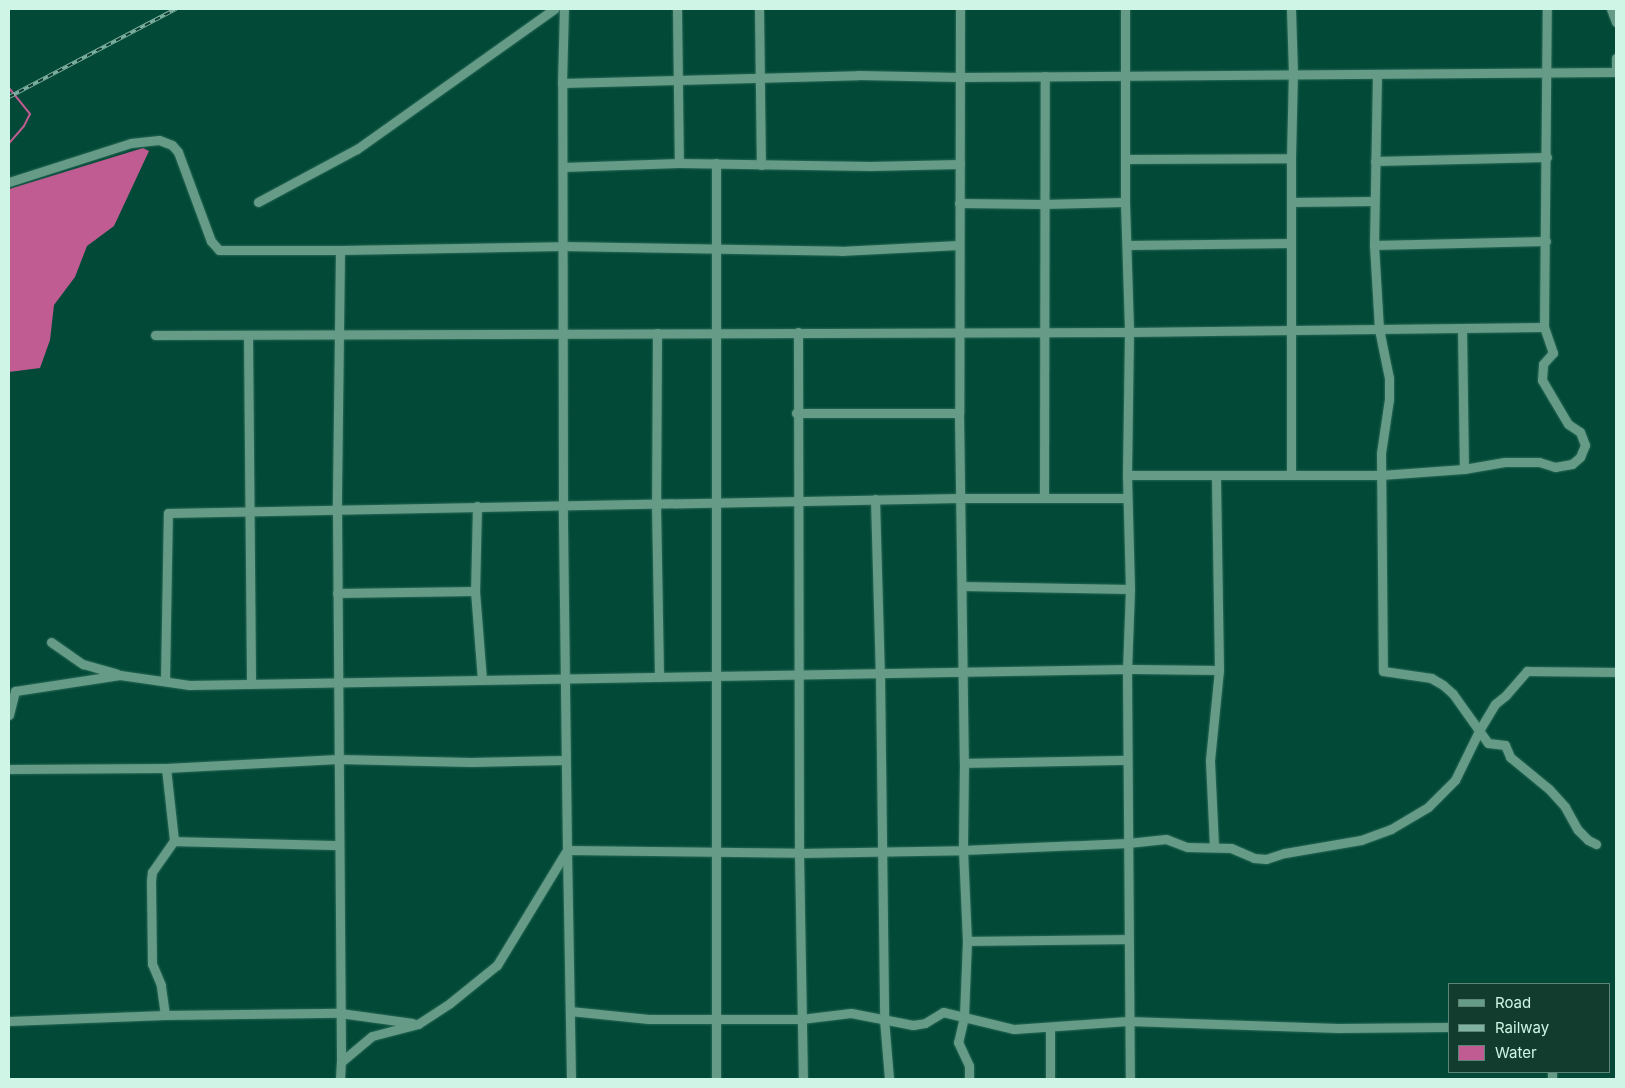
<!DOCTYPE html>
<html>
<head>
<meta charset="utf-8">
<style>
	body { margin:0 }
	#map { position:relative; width:1625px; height:1088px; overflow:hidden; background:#024937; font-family:Inter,sans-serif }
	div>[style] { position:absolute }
	.water>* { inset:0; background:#c05c91 }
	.stream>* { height:2px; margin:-1px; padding:0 1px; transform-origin:1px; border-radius:1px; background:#c05c91 }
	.roads { filter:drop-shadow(0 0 1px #276856) drop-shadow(0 0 1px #276856) }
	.street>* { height:9px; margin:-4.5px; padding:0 4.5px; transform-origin:4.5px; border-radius:4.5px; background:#669b87 }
	.rail>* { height:4px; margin-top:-2px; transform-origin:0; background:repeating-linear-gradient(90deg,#113c2e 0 5.5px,#81b3a3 0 11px); box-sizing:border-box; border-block:1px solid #81b3a3 }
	span { translate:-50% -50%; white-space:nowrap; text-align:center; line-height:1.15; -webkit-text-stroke:5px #113c2e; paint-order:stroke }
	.frame { position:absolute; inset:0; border:10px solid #cff5e6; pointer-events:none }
	.legend { position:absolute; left:1448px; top:983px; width:162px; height:90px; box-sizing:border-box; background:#113c2e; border:1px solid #5d8678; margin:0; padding:6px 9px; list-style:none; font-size:15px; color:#cff5e6 }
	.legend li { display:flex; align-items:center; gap:10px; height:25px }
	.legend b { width:25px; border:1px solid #5d8678 }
</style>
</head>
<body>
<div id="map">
	<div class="water">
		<div style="clip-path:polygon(143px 148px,149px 151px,114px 226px,87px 246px,75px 277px,54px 305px,50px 340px,40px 368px,9px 372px,9px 189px)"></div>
	</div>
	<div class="stream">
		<div style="left:9px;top:88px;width:33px;rotate:51deg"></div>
		<div style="left:30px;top:114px;width:13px;rotate:117deg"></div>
		<div style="left:24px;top:126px;width:23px;rotate:131deg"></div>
		<div style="left:9px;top:528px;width:10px;rotate:90deg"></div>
	</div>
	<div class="roads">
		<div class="street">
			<div style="left:677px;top:9px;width:154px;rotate:89.3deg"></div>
			<div style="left:759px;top:9px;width:156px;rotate:89.3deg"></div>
			<div style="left:960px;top:9px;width:404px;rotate:90.1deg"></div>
			<div style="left:959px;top:413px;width:350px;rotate:89.2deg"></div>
			<div style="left:964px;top:763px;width:87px;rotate:90.7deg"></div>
			<div style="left:963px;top:850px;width:91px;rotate:87.5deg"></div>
			<div style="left:967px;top:941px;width:76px;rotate:92.3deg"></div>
			<div style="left:964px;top:1017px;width:26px;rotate:103deg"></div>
			<div style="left:958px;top:1042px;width:26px;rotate:65deg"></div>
			<div style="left:969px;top:1066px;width:13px;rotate:90deg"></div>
			<div style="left:1125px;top:9px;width:193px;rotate:90deg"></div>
			<div style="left:1125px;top:202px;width:130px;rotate:88.2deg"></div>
			<div style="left:1129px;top:332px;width:143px;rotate:90.8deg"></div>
			<div style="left:1127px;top:475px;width:114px;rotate:88.5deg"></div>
			<div style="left:1130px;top:589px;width:80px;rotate:92.1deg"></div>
			<div style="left:1127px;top:669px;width:410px;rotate:89.6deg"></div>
			<div style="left:1611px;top:9px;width:14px;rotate:69deg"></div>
			<div style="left:1616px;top:72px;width:14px;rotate:-90deg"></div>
			<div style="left:1377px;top:74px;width:171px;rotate:91deg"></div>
			<div style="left:1374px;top:245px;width:84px;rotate:86.6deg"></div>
			<div style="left:1379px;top:329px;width:50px;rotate:78.5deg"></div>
			<div style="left:1389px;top:378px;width:21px;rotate:90deg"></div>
			<div style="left:1389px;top:399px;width:55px;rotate:98.4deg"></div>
			<div style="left:1381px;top:453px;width:218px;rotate:89.5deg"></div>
			<div style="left:1383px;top:671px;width:49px;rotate:8.3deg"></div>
			<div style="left:1431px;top:678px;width:14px;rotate:30deg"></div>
			<div style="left:1443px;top:685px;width:13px;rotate:42deg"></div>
			<div style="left:1453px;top:694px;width:60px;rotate:54.5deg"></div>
			<div style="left:1488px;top:743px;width:17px;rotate:7deg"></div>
			<div style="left:1505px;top:745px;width:13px;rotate:67deg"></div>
			<div style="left:1510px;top:757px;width:50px;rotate:39.4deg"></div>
			<div style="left:1549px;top:789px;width:24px;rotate:48deg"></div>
			<div style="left:1565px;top:807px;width:26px;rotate:61deg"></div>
			<div style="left:1578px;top:830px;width:14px;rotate:45deg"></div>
			<div style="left:1588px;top:840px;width:9px;rotate:27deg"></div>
			<div style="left:562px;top:83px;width:296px;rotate:-1.5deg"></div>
			<div style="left:858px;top:75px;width:102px;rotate:1.1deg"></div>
			<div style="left:960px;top:77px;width:656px;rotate:-0.44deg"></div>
			<div style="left:1125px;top:159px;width:166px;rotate:-0.3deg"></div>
			<div style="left:1375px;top:161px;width:172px;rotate:-1.3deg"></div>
			<div style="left:563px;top:167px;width:116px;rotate:-2deg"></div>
			<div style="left:679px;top:163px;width:191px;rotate:0.9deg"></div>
			<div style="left:870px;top:166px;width:90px;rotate:-1.3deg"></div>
			<div style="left:9px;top:182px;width:128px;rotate:-17.7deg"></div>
			<div style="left:131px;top:143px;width:28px;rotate:-6deg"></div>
			<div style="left:159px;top:140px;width:14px;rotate:21deg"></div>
			<div style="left:172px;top:145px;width:9px;rotate:49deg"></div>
			<div style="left:178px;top:152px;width:95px;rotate:69.7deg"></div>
			<div style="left:211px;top:241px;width:12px;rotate:48deg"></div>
			<div style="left:219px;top:250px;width:121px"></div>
			<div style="left:340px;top:250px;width:260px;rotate:90.7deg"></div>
			<div style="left:337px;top:510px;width:552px;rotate:89.58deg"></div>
			<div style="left:258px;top:202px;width:112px;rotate:-28.2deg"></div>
			<div style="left:357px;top:149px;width:242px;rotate:-35.4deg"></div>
			<div style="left:1291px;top:202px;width:83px;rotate:-0.7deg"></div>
			<div style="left:959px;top:203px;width:84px;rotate:0.7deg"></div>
			<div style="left:1043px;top:204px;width:82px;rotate:-1.4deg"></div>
			<div style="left:1127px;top:245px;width:164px;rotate:-0.7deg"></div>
			<div style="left:1374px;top:245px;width:172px;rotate:-1.3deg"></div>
			<div style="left:340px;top:250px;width:222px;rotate:-1deg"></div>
			<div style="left:562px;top:246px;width:279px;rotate:1deg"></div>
			<div style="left:841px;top:251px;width:118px;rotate:-2.9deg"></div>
			<div style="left:1462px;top:328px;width:141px;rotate:89.2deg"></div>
			<div style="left:798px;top:332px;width:521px;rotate:89.89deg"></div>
			<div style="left:799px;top:853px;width:226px;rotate:89deg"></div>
			<div style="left:657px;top:333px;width:170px;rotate:90.3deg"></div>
			<div style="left:656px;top:503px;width:174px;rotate:89deg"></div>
			<div style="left:155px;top:335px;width:974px;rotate:-0.18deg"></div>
			<div style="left:1129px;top:332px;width:415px;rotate:-0.7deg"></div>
			<div style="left:248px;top:335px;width:349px;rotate:89.5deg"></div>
			<div style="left:796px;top:413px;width:163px"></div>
			<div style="left:1291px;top:474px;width:316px;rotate:-90deg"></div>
			<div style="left:1291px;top:158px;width:85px;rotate:-88.7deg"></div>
			<div style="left:1293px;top:73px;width:64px;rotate:-91.8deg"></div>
			<div style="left:1127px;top:475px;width:254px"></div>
			<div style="left:1381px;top:475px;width:83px;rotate:-4.1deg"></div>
			<div style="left:1464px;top:469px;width:41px;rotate:-9.9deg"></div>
			<div style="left:1504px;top:462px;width:35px"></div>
			<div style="left:1539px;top:462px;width:17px;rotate:17deg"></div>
			<div style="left:1555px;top:467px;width:17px;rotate:-10deg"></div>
			<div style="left:1572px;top:464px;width:11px;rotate:-41deg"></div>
			<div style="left:1580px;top:457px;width:13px;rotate:-67deg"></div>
			<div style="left:1585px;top:445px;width:14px;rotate:-111deg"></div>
			<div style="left:1580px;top:432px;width:14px;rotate:-146deg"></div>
			<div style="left:1568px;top:424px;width:51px;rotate:-120.6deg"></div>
			<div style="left:1542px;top:380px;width:16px;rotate:-86deg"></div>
			<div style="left:1543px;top:364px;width:15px;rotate:-48deg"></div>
			<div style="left:1553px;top:353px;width:28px;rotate:-109deg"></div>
			<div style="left:1544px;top:327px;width:318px;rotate:-89.5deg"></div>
			<div style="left:1044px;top:498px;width:422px;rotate:-89.9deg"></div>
			<div style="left:875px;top:499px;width:176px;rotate:88.4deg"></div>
			<div style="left:880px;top:675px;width:344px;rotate:89.3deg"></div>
			<div style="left:884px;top:1019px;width:60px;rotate:85.2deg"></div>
			<div style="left:477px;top:506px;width:85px;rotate:91.3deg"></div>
			<div style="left:475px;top:591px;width:89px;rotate:85.5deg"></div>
			<div style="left:962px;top:586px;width:168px;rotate:1deg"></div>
			<div style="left:337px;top:593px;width:138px;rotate:-0.8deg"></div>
			<div style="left:51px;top:642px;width:39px;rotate:35deg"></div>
			<div style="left:83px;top:664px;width:35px;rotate:16deg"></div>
			<div style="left:165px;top:680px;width:167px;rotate:-89deg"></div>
			<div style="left:168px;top:513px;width:792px;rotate:-1.09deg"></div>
			<div style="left:960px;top:498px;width:167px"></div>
			<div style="left:9px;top:715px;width:25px;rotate:-76deg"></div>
			<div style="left:15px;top:691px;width:106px;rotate:-8.7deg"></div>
			<div style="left:120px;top:675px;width:70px;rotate:8.2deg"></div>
			<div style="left:189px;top:685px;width:938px;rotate:-0.98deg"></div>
			<div style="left:1127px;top:669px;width:92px;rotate:0.6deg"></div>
			<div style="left:964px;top:763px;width:163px;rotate:-1.1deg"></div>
			<div style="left:166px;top:768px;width:73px;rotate:83.7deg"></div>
			<div style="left:9px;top:769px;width:157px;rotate:-0.4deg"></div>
			<div style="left:166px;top:768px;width:172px;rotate:-3deg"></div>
			<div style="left:338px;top:759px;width:133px;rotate:1.3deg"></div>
			<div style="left:471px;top:762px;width:94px;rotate:-1.2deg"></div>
			<div style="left:1214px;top:846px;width:86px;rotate:-92.7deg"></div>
			<div style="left:1210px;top:760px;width:90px;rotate:-84.3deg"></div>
			<div style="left:1219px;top:670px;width:195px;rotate:-90.9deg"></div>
			<div style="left:967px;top:941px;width:161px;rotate:-0.7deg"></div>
			<div style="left:570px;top:1011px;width:79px;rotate:5.8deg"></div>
			<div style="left:649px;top:1019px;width:152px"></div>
			<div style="left:801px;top:1019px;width:50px;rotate:-6.8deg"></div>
			<div style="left:851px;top:1013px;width:63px;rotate:11deg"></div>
			<div style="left:913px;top:1025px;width:12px;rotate:-9deg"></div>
			<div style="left:925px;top:1023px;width:21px;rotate:-31deg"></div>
			<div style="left:943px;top:1012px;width:73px;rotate:13.5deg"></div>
			<div style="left:1014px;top:1029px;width:114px;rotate:-4deg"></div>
			<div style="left:1128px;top:1021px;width:210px;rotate:1.9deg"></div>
			<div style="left:1338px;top:1028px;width:111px;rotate:-0.5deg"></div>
			<div style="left:165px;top:1015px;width:30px;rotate:-98deg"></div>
			<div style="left:161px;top:985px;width:23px;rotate:-113deg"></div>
			<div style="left:152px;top:964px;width:83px;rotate:-90.7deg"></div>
			<div style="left:151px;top:881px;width:9px;rotate:-84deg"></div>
			<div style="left:152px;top:872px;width:38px;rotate:-55deg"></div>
			<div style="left:174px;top:841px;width:165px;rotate:1.4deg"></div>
			<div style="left:9px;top:1021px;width:156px;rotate:-2.2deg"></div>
			<div style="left:165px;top:1015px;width:175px;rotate:-0.7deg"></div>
			<div style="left:340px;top:1013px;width:73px;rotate:7.9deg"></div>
			<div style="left:1050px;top:1027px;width:52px;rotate:90deg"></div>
			<div style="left:340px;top:1079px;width:17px;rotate:-87deg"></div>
			<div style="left:341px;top:1062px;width:40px;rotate:-40deg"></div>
			<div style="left:372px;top:1036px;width:48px;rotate:-14.6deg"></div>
			<div style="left:418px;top:1024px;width:38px;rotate:-33deg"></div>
			<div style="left:450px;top:1003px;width:60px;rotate:-39deg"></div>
			<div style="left:497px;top:965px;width:135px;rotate:-58.7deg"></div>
			<div style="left:567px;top:850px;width:346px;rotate:-90.7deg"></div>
			<div style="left:563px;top:504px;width:421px;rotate:-90.1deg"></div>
			<div style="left:562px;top:83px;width:74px;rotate:-88.5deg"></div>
			<div style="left:571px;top:1079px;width:229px;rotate:-91deg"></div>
			<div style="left:567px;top:850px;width:232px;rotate:0.7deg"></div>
			<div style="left:799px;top:853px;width:164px;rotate:-1deg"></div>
			<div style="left:963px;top:850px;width:165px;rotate:-2.4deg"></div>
			<div style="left:1128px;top:843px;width:38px;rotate:-6deg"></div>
			<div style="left:1166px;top:839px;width:22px;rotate:21deg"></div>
			<div style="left:1187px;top:847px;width:44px;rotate:1.3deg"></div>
			<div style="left:1231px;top:848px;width:25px;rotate:23deg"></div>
			<div style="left:1254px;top:858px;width:12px;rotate:5deg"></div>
			<div style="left:1266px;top:859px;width:20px;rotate:-18deg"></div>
			<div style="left:1285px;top:853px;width:77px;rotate:-9.7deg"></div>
			<div style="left:1361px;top:840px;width:32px;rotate:-20deg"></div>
			<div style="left:1391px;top:829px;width:43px;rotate:-30.7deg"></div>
			<div style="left:1428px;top:807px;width:38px;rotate:-45deg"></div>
			<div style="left:1455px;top:780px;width:57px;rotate:-63.9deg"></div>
			<div style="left:1480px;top:729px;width:29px;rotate:-59deg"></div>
			<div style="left:1495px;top:704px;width:14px;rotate:-39deg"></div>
			<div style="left:1506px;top:695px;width:32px;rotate:-49deg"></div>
			<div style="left:1527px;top:671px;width:89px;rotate:0.6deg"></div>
			<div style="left:716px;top:1079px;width:916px;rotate:-90deg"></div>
			<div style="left:1552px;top:1079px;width:7px;rotate:-90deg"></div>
		</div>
	</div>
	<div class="rail">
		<div style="left:9px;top:97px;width:189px;rotate:-27.8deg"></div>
	</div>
	<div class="frame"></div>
	<ul class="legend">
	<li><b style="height:6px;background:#669b87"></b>Road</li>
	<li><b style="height:6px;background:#81b3a3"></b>Railway</li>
	<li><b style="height:14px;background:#c05c91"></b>Water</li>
	</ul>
</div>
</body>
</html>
